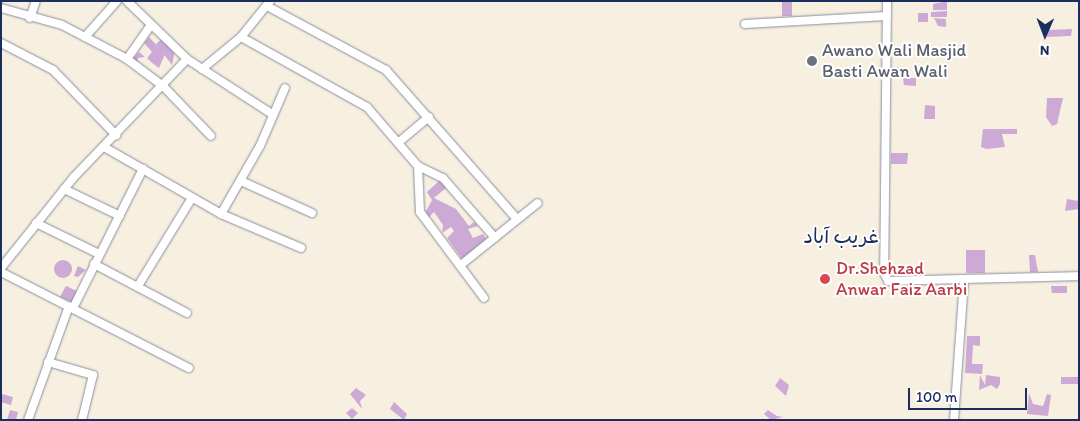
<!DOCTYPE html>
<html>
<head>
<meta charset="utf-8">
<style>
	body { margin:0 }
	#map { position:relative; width:1080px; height:421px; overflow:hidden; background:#f7efe0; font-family:Itim,"Playpen Sans Arabic",sans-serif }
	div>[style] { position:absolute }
	.building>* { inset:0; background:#cdaad5 }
	.round { border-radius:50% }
	.roads { filter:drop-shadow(0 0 1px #898f9f) drop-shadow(0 0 1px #898f9f) }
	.minor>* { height:8px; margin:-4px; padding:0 4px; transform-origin:4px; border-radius:4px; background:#fff }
	.dots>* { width:14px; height:14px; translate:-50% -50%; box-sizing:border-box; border:2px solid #fff; border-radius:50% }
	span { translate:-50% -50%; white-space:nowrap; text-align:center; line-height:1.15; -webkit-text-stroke:4px #fff; paint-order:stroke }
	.worship-label { font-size:18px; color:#5b616d }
	.left { translate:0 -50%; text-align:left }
	.health-label { font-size:18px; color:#be3a42 }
	.quarter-label { font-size:20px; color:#1b2f5e }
	.frame { position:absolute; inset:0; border:2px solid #1b2f5e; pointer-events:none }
	.north { position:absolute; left:1020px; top:10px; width:50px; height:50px; -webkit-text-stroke:4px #fff; paint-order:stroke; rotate:181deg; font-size:14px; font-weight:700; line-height:20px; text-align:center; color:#1b2f5e }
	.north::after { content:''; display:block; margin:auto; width:18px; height:22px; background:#1b2f5e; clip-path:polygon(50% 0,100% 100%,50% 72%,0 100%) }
	.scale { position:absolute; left:908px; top:388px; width:119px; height:22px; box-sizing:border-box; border:2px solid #1b2f5e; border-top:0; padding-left:6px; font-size:15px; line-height:18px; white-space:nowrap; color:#1b2f5e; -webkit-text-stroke:4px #fff; paint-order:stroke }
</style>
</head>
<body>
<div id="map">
	<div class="building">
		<div style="clip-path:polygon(782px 1px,792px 1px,792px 16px,782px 16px)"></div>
		<div style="clip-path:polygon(947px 1px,947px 10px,933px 10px,933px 4px)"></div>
		<div style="clip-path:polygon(947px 11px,947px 17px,931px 17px,931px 12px)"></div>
		<div style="clip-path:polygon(918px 13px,928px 13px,928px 22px,918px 22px)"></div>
		<div style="clip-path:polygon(934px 18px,946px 19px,946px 27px,938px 26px)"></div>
		<div style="clip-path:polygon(1072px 29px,1071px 36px,1047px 37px,1047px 30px)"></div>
		<div style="clip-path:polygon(149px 37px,165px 54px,159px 68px,151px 62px,157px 55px,151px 62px,147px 58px,152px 52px,144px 43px)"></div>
		<div style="clip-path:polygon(163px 38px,175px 50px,172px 65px,156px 44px)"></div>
		<div style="clip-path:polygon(139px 52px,145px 57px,138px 58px,138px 65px,132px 59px)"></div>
		<div style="clip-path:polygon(891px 67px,904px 68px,904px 77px,891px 77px)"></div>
		<div style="clip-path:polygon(903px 78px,916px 78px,916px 86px,904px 85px)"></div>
		<div style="clip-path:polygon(1047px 98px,1063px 98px,1057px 124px,1052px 126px,1046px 117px)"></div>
		<div style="clip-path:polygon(925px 105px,935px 106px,935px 119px,924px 119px)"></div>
		<div style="clip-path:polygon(983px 129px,1017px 129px,1017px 134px,1002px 134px,1005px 147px,986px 149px,981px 147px)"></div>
		<div style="clip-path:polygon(891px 153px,908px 153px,907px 164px,891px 164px)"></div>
		<div style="clip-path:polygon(440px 180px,446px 188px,434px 198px,456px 209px,469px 226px,474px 222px,478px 226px,468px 229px,473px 238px,483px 234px,487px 240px,463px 260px,447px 238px,454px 231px,451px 227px,442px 233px,443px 225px,434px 212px,429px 217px,425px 213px,432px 200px,427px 192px)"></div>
		<div style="clip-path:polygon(1067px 199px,1079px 201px,1079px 209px,1065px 211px)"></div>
		<div style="clip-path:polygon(966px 250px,985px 250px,985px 273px,966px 273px)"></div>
		<div style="clip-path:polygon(1029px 255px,1035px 255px,1038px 272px,1030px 272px)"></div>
		<div class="round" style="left:54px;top:260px;width:18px;height:18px"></div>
		<div style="clip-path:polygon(78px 266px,86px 270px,78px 277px,74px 276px)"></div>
		<div style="clip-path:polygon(66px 286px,79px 292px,72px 302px,60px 297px)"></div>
		<div style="clip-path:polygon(1051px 286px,1067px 286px,1067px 293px,1052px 293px)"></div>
		<div style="clip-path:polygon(967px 336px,980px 336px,980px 346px,973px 345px,972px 364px,983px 364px,982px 374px,965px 373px)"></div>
		<div style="clip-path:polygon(980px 375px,985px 385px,986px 375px,1000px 377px,1000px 384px,997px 389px,991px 385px,979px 390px)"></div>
		<div style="clip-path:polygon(1061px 377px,1079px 377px,1079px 384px,1061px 384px)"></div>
		<div style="clip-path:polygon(780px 378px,789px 385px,786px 396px,775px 386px)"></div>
		<div style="clip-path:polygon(356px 388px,366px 395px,360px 401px,362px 409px,350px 394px)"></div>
		<div style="clip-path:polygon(1029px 393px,1033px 404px,1043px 406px,1047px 394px,1051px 395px,1048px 416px,1027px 414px)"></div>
		<div style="clip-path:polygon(2px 394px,13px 397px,11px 405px,1px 402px)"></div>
		<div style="clip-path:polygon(394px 402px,407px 414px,404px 420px,390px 409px)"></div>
		<div style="clip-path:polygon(352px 408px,358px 413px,352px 419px,346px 413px)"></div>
		<div style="clip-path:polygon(10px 410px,18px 412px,16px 420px,7px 420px)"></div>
		<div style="clip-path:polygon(768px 410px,777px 416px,783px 417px,771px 420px,764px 414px)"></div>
	</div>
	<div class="roads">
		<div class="minor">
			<div style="left:127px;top:1px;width:83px;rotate:44deg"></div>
			<div style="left:187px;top:59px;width:101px;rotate:32.9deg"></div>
			<div style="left:887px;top:1px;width:272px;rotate:90.6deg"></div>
			<div style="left:884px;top:273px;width:9px;rotate:63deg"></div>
			<div style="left:888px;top:281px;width:191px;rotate:-1.5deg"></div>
			<div style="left:267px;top:6px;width:135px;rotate:28.3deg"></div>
			<div style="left:386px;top:70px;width:198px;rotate:48.7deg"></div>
			<div style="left:1px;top:8px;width:63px;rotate:15.6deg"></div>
			<div style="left:62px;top:25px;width:73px;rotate:27.6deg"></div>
			<div style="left:127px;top:59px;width:45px;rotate:36.9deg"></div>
			<div style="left:163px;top:86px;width:69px;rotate:46.2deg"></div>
			<div style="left:30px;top:18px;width:18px;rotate:-71deg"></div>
			<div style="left:745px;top:24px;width:142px;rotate:-3.2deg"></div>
			<div style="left:85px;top:37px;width:48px;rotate:-48.4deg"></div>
			<div style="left:241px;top:37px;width:144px;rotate:29.1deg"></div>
			<div style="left:367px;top:107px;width:78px;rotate:49.2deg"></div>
			<div style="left:418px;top:166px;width:46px;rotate:87.5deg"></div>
			<div style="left:420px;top:212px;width:107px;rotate:53.3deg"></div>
			<div style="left:1px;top:43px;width:59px;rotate:27.4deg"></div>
			<div style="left:53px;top:70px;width:91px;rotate:45.9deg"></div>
			<div style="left:127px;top:59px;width:42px;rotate:-54.8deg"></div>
			<div style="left:202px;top:69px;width:50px;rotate:-39.4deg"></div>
			<div style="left:241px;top:37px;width:46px;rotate:-51.1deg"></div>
			<div style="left:399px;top:142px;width:39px;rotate:-40deg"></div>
			<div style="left:104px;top:147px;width:135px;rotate:29.8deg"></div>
			<div style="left:221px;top:214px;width:87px;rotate:23deg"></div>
			<div style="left:418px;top:166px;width:28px;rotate:26deg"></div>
			<div style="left:443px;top:178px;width:79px;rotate:49.1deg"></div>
			<div style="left:241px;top:181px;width:78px;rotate:24.3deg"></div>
			<div style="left:64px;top:189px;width:62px;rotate:25.7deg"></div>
			<div style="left:221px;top:214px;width:78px;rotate:-60.2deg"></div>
			<div style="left:260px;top:146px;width:63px;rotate:-66.7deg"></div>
			<div style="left:36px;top:223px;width:70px;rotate:26.2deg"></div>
			<div style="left:94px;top:264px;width:105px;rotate:27.8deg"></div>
			<div style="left:462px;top:264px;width:97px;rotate:-38.8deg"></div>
			<div style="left:1px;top:268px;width:117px;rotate:-51.3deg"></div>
			<div style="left:74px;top:177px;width:163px;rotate:-46.2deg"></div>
			<div style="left:1px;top:272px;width:211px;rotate:27.1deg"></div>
			<div style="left:138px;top:286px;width:103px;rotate:-58.5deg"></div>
			<div style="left:73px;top:308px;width:156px;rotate:-63.3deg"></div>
			<div style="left:48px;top:362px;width:47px;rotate:16.1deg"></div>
			<div style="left:93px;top:375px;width:46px;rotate:103.7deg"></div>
			<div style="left:28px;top:420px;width:121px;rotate:-70.2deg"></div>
			<div style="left:954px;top:420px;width:139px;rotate:-85.9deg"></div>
		</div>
	</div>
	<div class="dots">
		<div style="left:812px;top:61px;background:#6b7280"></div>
		<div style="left:825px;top:279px;background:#e0444e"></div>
	</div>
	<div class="worship-label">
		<span class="left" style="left:822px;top:61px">Awano Wali Masjid<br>Basti Awan Wali</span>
	</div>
	<div class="health-label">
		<span class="left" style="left:836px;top:279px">Dr.Shehzad<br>Anwar Faiz Aarbi</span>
	</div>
	<div class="quarter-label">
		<span style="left:841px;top:236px">غریب آباد</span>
	</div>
	<div class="frame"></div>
	<div class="north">N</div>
	<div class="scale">100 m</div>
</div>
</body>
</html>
